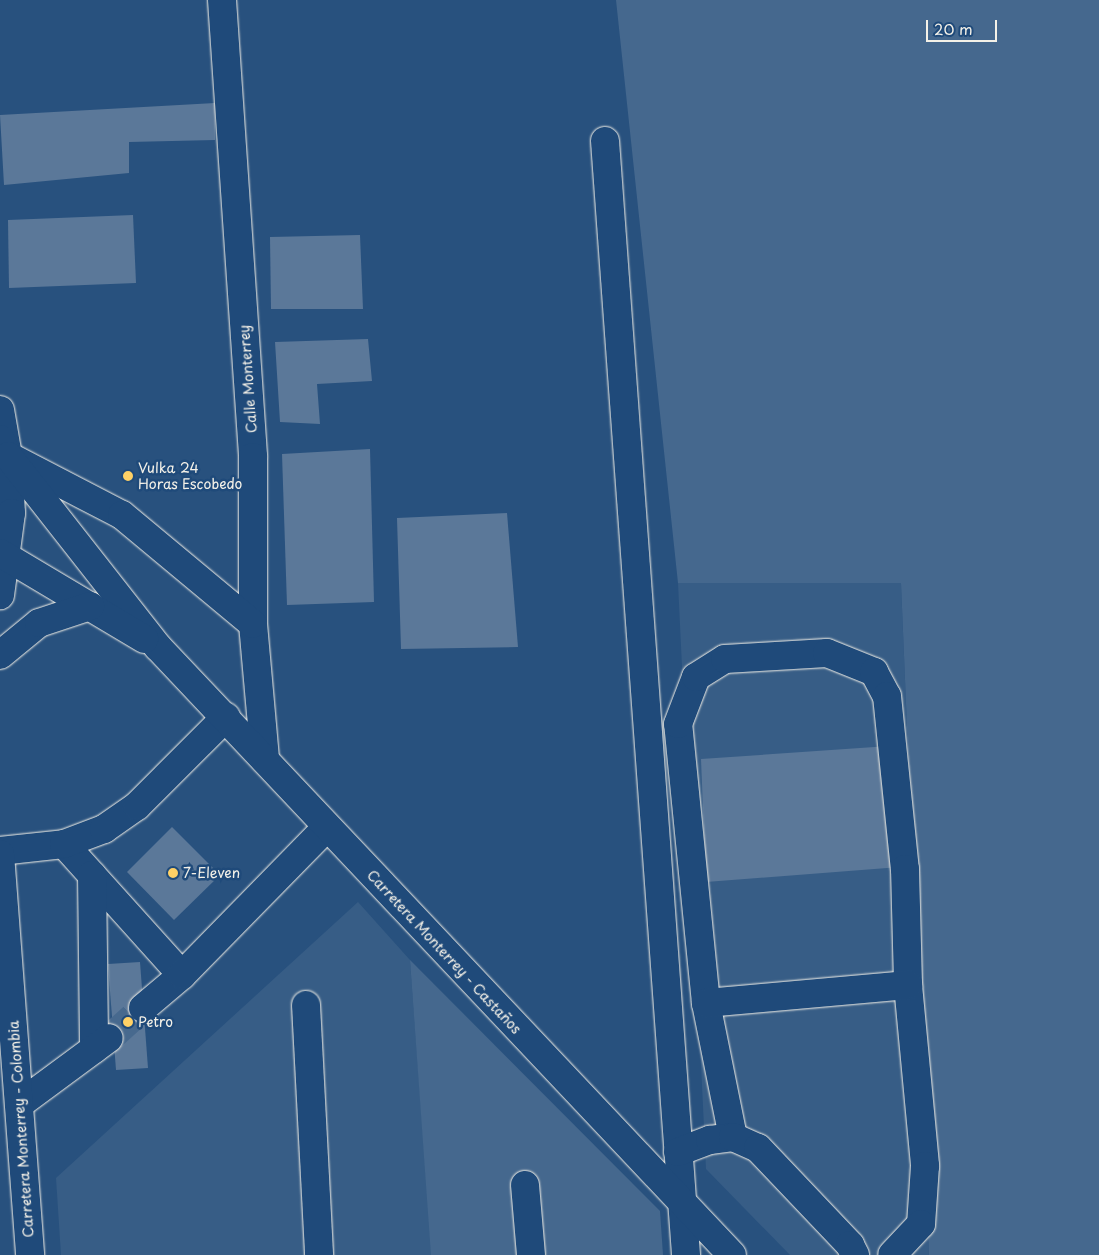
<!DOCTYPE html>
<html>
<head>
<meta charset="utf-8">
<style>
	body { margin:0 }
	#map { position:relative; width:1099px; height:1255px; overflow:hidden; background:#28517e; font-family:"Playpen Sans",sans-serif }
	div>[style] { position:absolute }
	.built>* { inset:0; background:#375d86 }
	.green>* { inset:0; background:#45688e }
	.building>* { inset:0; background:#5b7899 }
	.minor-tunnel>* { height:28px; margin-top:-14px; transform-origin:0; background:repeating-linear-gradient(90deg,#47698e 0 28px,transparent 0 42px) }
	.roads { filter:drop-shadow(0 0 1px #f4f1e8) drop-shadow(0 0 1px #f4f1e8) }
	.minor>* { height:28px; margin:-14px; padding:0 14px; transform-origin:14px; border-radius:14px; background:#1f4a7a }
	.major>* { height:28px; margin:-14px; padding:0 14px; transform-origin:14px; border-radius:14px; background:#1f4a7a }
	.dots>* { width:14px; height:14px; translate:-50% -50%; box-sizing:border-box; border:2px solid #1f4a7a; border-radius:50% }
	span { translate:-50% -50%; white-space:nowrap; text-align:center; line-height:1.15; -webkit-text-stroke:5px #1f4a7a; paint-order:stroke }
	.street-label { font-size:14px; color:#f4f1e8 }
	.poi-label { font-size:14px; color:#f4f1e8 }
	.left { translate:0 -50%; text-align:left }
	.scale { position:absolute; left:926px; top:20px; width:71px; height:22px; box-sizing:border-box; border:2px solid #f4f1e8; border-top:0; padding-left:6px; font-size:15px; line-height:18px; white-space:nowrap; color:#f4f1e8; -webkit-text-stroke:4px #1f4a7a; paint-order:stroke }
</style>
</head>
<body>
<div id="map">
	<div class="built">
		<div style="clip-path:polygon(678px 583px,901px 583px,929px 1255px,790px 1255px,706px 1169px)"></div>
		<div style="clip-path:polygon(358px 902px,410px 960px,432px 1255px,61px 1255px,56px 1178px)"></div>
	</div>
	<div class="green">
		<div style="clip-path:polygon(616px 0,1099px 0,1099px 1255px,929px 1255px,901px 583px,678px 583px)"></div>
		<div style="clip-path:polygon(410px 960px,660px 1211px,663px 1255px,431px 1255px)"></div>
	</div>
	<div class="building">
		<div style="clip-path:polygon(215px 103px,215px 140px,129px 142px,129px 173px,4px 185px,0 115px)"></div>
		<div style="clip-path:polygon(133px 215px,136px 283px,9px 288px,8px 220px)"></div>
		<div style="clip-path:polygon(360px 235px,363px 309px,271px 309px,270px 237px)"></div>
		<div style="clip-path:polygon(368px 339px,372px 381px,317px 384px,320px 424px,280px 422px,275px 342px)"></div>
		<div style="clip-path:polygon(370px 449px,374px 602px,287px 605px,282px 454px)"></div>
		<div style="clip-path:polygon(507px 513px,518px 647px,401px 649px,397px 518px)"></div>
		<div style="clip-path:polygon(889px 746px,900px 867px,706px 882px,701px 759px)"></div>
		<div style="clip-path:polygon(172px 827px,220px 875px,174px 920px,127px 872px)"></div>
		<div style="clip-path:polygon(140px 962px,148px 1068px,116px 1070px,108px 964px)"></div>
	</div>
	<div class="minor-tunnel">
		<div style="left:112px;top:1036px;width:42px;rotate:-42.1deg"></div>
	</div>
	<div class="roads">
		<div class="minor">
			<div style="left:222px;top:0;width:458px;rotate:86.1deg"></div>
			<div style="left:253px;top:457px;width:167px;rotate:90deg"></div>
			<div style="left:253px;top:624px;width:136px;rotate:84.9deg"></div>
			<div style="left:605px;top:141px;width:1117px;rotate:85.84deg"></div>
			<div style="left:8px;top:456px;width:128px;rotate:27.4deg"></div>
			<div style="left:122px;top:515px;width:170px;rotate:39.8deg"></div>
			<div style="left:64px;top:844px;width:176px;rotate:48deg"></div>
			<div style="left:0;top:851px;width:64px;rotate:-6.2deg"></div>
			<div style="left:64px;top:844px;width:43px;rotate:-20.6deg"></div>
			<div style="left:104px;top:829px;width:40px;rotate:-34.9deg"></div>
			<div style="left:137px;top:806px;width:126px;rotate:-45deg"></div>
			<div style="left:92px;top:875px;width:174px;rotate:89.3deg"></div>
			<div style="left:706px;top:1003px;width:280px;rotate:-95.7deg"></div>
			<div style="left:678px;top:724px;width:50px;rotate:-69deg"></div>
			<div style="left:696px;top:677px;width:34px;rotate:-32deg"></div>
			<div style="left:725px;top:659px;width:102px;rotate:-3.4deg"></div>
			<div style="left:827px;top:653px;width:51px;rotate:22deg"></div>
			<div style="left:874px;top:672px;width:27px;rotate:62deg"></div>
			<div style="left:887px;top:696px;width:174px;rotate:84.1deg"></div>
			<div style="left:905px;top:869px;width:116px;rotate:88.5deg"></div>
			<div style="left:908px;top:985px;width:182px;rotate:84.6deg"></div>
			<div style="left:925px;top:1166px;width:58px;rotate:93.9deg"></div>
			<div style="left:921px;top:1224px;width:42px;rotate:133.1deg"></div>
			<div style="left:306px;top:1005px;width:250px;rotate:87deg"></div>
			<div style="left:143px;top:1008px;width:51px;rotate:-40.2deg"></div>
			<div style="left:182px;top:975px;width:207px;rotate:-45.6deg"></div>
			<div style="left:21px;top:1103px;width:109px;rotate:-36.5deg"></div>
			<div style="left:733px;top:1137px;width:137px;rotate:-101.4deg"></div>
			<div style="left:706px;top:1003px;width:203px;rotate:-5.1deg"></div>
			<div style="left:678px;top:1152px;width:34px;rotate:-21deg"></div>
			<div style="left:710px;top:1140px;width:23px;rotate:-7deg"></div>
			<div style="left:733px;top:1137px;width:27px;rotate:24deg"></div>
			<div style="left:758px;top:1148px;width:134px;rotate:46.5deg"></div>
			<div style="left:850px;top:1245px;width:11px;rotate:63deg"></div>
			<div style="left:525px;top:1185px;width:70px;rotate:85.1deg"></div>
		</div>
		<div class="major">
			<div style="left:0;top:410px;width:47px;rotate:80.1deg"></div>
			<div style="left:8px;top:456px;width:57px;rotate:87deg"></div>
			<div style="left:11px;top:513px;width:83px;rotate:97.6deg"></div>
			<div style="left:0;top:439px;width:19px;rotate:65deg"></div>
			<div style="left:8px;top:456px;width:243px;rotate:51.9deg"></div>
			<div style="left:158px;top:647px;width:836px;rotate:46.65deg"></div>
			<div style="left:0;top:553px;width:168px;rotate:30.8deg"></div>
			<div style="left:0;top:655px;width:50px;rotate:-39.4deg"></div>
			<div style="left:39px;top:623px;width:54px;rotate:-18.4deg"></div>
			<div style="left:0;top:854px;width:402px;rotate:85.7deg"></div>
		</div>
	</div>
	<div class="dots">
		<div style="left:128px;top:476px;background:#ffd166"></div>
		<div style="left:173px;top:873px;background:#ffd166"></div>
		<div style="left:128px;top:1022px;background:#ffd166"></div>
	</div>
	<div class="street-label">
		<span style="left:248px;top:379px;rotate:-94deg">Calle Monterrey</span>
		<span style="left:444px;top:952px;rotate:47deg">Carretera Monterrey - Castaños</span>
		<span style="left:21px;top:1129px;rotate:-94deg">Carretera Monterrey - Colombia</span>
	</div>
	<div class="poi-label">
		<span class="left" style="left:138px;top:476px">Vulka 24<br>Horas Escobedo</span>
		<span class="left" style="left:183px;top:873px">7-Eleven</span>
		<span class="left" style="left:138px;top:1022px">Petro</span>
	</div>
	<div class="scale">20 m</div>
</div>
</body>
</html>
